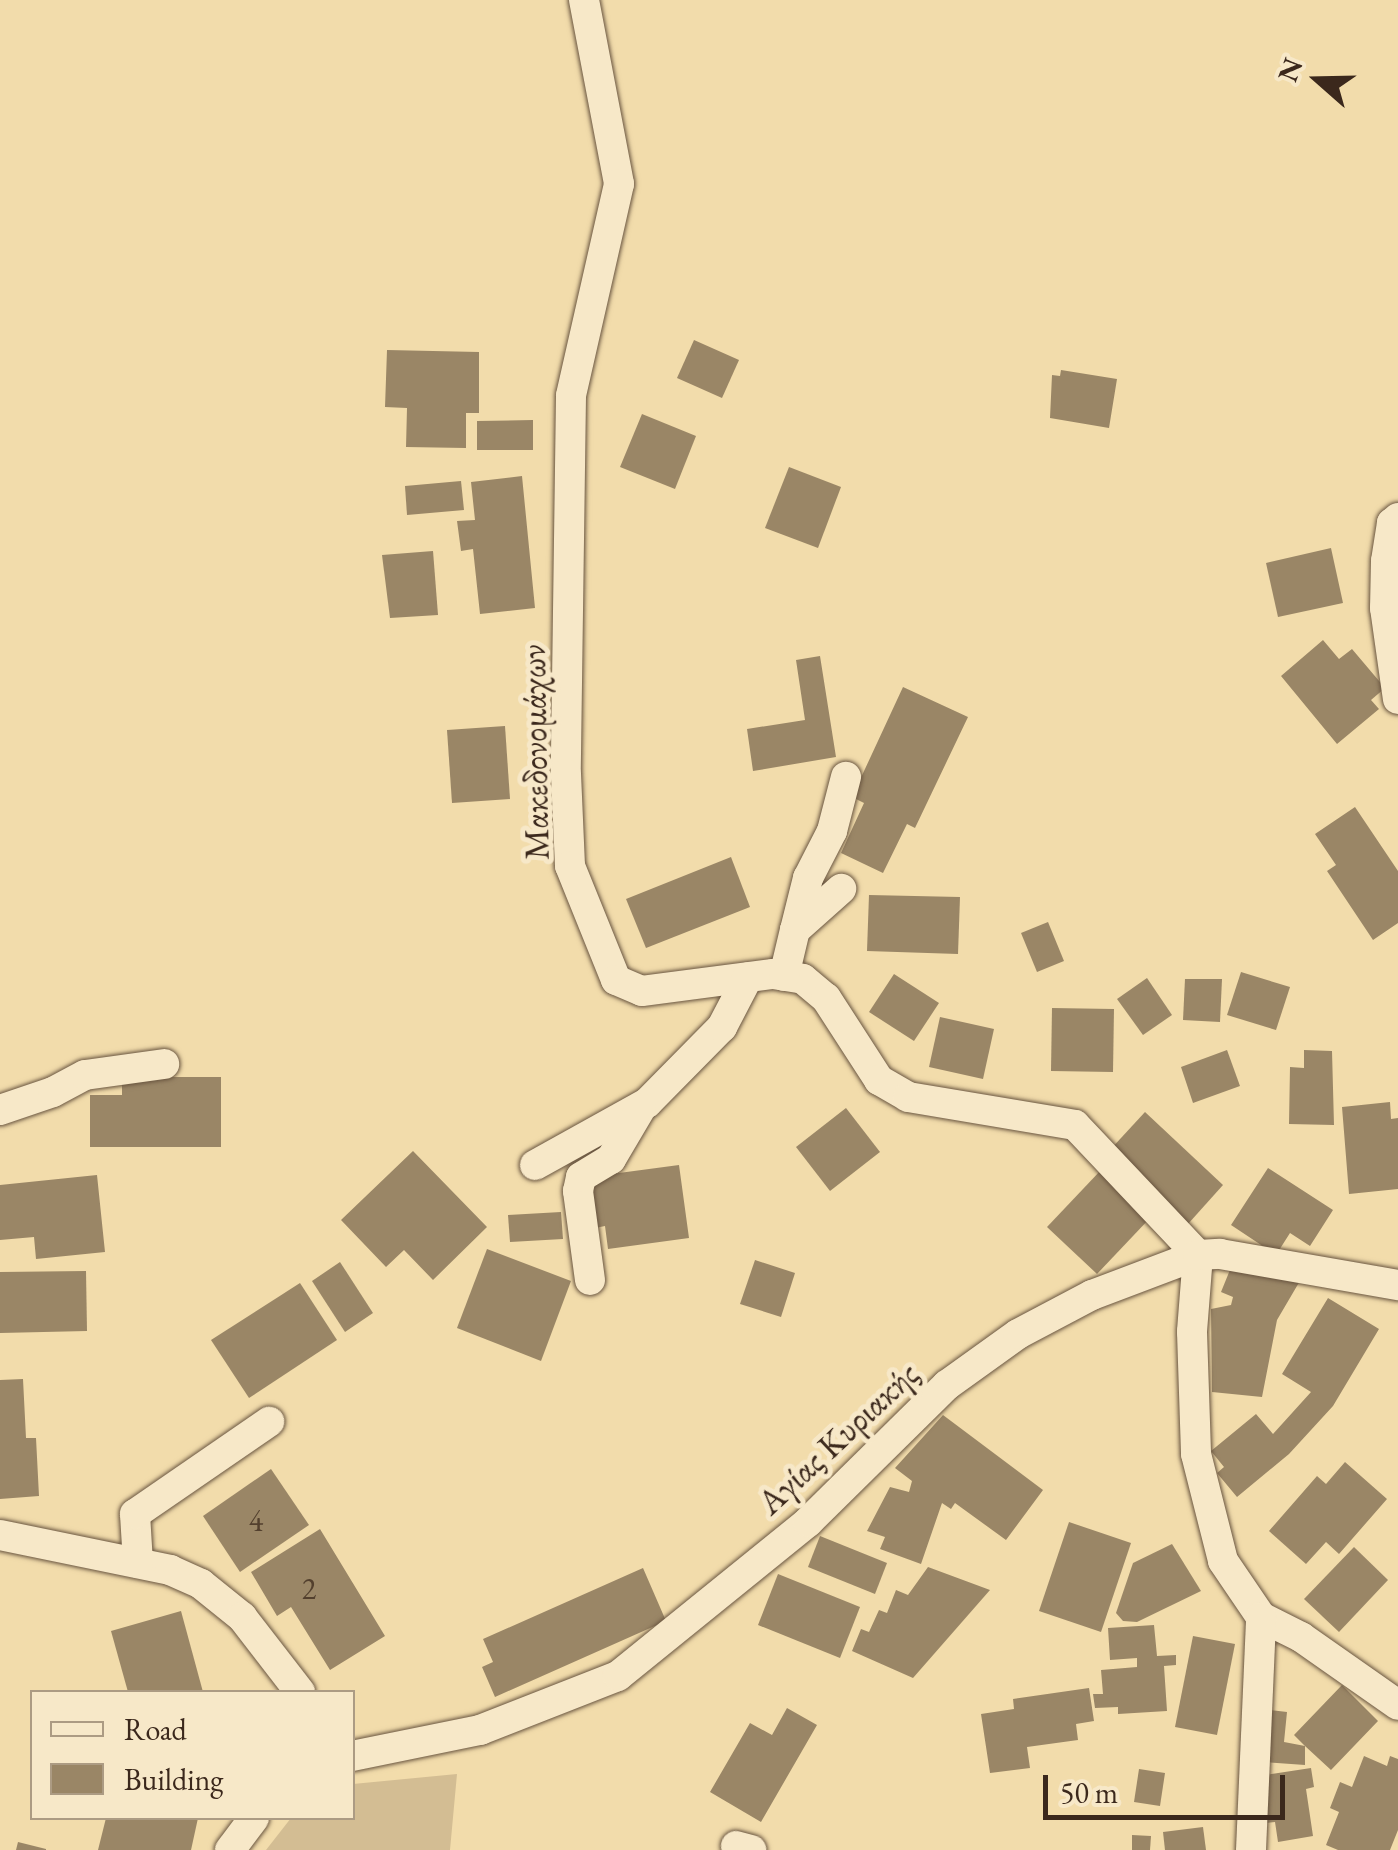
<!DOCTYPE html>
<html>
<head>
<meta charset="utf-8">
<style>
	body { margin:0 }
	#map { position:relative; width:1398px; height:1850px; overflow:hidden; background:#f2dcab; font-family:"EB Garamond",serif }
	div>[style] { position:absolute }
	.green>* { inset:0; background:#d3bd93 }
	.building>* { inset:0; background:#9a8666 }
	.roads { filter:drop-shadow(0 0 2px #695540) drop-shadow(0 0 2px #695540) }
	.minor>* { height:30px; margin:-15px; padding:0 15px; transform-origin:15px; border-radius:15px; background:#f7e8c8 }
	span { translate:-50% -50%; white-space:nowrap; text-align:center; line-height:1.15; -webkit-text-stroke:10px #f7e8c8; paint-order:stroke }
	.number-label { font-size:30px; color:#53402e }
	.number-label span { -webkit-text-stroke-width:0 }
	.street-label { font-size:35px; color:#3b281c }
	.legend { position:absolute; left:30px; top:1690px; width:325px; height:130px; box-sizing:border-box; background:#f7e8c8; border:2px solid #ac9b83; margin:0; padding:12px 18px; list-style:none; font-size:30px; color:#3b281c }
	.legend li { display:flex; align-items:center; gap:20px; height:50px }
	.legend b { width:50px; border:2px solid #ac9b83 }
	.north { position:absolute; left:1268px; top:30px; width:100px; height:100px; -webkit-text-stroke:8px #f7e8c8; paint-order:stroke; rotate:290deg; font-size:28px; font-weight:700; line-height:40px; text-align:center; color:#3b281c }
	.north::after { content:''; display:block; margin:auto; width:35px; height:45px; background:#3b281c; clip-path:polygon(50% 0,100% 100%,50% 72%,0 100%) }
	.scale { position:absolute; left:1043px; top:1775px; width:242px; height:45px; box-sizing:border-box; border:5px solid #3b281c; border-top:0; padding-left:12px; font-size:30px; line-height:35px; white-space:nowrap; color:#3b281c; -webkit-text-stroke:8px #f7e8c8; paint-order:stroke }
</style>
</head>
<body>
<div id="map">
	<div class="green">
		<div style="clip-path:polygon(457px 1774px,450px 1850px,266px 1850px,291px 1818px,352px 1818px,353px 1784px)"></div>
	</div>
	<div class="building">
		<div style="clip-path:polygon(694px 340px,739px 360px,722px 398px,677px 378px)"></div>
		<div style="clip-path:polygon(387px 350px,479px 352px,479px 413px,466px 413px,466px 448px,406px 447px,407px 408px,385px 407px)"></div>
		<div style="clip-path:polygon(1061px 370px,1117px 379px,1109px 428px,1050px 418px,1052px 375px,1060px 376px)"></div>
		<div style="clip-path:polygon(642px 414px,696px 436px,675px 489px,620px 467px)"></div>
		<div style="clip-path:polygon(533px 420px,533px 450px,477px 450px,477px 421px)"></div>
		<div style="clip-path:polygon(789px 467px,841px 487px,818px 548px,765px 528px)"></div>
		<div style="clip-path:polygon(522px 476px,535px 608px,480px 614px,473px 549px,461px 551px,457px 521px,475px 520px,471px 482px)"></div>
		<div style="clip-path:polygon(461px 481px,464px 510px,407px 515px,405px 486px)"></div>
		<div style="clip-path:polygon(1331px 548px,1343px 603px,1278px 617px,1266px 563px)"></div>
		<div style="clip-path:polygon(433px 551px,438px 615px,390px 618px,382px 555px)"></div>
		<div style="clip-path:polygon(1323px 640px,1339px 659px,1352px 649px,1385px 688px,1371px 700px,1379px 709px,1337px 744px,1281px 676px)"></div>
		<div style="clip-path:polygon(820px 656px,836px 757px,753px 771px,747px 729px,805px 720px,796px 660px)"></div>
		<div style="clip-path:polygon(903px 687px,968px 717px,915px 828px,907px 824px,883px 873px,841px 853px,864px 803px,852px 797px)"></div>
		<div style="clip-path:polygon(505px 726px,510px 799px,452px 803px,447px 730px)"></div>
		<div style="clip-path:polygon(1355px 807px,1398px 871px,1398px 923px,1373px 940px,1327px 871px,1336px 865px,1315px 834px)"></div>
		<div style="clip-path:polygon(731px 857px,750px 907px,646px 948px,626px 899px)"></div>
		<div style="clip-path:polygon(869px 895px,960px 897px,958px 954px,867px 951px)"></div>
		<div style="clip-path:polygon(1048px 922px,1064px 961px,1037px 972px,1021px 933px)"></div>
		<div style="clip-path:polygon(1241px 972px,1290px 987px,1276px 1030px,1227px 1015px)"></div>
		<div style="clip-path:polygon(894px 974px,939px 1003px,914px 1041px,869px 1012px)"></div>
		<div style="clip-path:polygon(1147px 978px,1172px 1015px,1143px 1035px,1117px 999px)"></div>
		<div style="clip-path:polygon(1185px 979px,1222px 979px,1220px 1022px,1183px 1020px)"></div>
		<div style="clip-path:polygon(1052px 1008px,1114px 1009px,1113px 1072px,1051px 1071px)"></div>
		<div style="clip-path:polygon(940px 1017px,994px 1029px,983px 1079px,929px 1067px)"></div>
		<div style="clip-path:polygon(1227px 1050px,1240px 1086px,1193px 1103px,1181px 1067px)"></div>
		<div style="clip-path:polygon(1304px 1050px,1332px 1051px,1334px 1125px,1289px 1124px,1290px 1067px,1304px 1068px)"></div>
		<div style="clip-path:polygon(122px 1077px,221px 1077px,221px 1147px,90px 1147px,90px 1095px,122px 1095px)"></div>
		<div style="clip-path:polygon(1390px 1102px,1391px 1119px,1398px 1118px,1398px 1189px,1349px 1194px,1342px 1107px)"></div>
		<div style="clip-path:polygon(846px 1108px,880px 1152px,830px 1191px,796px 1147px)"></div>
		<div style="clip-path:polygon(1145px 1112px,1223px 1185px,1188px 1224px,1109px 1151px)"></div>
		<div style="clip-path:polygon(413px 1151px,487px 1227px,433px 1280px,404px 1250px,386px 1267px,341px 1220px)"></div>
		<div style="clip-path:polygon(679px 1165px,689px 1238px,608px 1249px,605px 1226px,595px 1228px,589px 1177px)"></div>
		<div style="clip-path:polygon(1268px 1168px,1333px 1210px,1310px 1246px,1290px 1233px,1276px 1255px,1231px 1225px)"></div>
		<div style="clip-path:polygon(1101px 1170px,1151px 1217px,1097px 1274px,1047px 1227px)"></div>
		<div style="clip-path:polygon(97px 1175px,105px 1252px,36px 1259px,34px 1237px,0 1240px,0 1185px)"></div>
		<div style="clip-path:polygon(561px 1212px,563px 1239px,510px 1242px,508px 1215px)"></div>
		<div style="clip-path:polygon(487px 1249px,571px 1281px,541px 1361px,457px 1328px)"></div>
		<div style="clip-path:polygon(755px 1260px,795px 1273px,781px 1317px,740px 1304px)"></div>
		<div style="clip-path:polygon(1234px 1260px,1304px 1274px,1277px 1320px,1262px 1397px,1212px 1392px,1211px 1309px,1231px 1305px,1233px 1297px,1221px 1292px)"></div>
		<div style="clip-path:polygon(340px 1262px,373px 1313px,345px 1332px,312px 1281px)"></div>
		<div style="clip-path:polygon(86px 1271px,87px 1331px,0 1333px,0 1272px)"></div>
		<div style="clip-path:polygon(300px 1283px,337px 1340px,249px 1398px,211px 1340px)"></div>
		<div style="clip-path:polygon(1328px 1298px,1379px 1329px,1333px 1406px,1289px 1454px,1237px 1497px,1217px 1473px,1224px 1467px,1211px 1451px,1256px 1414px,1273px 1434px,1311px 1392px,1282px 1374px)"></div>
		<div style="clip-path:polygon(23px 1379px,26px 1438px,36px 1438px,39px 1496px,0 1499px,0 1380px)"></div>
		<div style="clip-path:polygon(943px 1415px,1043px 1490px,1006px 1540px,955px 1503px,951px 1509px,942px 1503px,921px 1564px,880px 1549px,885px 1537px,867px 1531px,890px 1487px,909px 1492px,912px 1481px,895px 1468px)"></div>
		<div style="clip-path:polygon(1345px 1462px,1387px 1499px,1339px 1554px,1326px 1542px,1306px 1564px,1269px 1531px,1317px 1476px,1326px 1484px)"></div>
		<div style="clip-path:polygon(271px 1469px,309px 1525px,240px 1572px,203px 1516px)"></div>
		<div style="clip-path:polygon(1069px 1522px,1131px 1543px,1101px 1632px,1039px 1611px)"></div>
		<div style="clip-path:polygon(320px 1529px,385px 1636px,330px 1670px,291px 1607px,277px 1616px,251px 1572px)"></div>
		<div style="clip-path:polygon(820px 1536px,887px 1563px,875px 1594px,808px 1567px)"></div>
		<div style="clip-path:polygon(1172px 1544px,1201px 1591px,1137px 1622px,1123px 1621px,1116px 1613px,1133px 1563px)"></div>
		<div style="clip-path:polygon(1354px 1547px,1388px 1580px,1339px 1632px,1304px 1599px)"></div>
		<div style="clip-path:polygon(928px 1567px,990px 1590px,913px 1678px,852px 1651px,861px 1629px,869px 1632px,879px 1610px,887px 1613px,896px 1590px,908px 1595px)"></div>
		<div style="clip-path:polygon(643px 1568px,666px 1621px,495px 1697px,482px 1667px,493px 1662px,483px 1639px)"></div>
		<div style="clip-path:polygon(778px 1574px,860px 1607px,840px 1658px,758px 1625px)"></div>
		<div style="clip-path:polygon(181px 1611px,203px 1692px,128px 1692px,111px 1631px)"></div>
		<div style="clip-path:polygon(1154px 1625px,1157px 1656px,1176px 1655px,1176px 1665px,1164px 1666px,1167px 1711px,1118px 1714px,1118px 1707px,1095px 1708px,1093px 1694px,1103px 1694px,1101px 1670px,1137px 1667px,1137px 1658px,1110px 1660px,1108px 1628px)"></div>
		<div style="clip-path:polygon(1193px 1636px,1235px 1644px,1217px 1735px,1175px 1727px)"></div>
		<div style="clip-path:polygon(1342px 1685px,1378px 1721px,1331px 1770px,1305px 1746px,1305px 1765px,1264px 1762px,1269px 1710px,1287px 1712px,1284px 1742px,1305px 1746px,1294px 1735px)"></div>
		<div style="clip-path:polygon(1089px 1688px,1094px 1721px,1076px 1724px,1078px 1740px,1027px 1747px,1030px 1768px,990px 1773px,981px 1714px,1014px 1709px,1013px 1699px)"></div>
		<div style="clip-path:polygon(787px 1708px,817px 1725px,761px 1822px,710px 1792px,750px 1723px,772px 1735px)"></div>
		<div style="clip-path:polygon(1364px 1756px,1387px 1766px,1390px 1756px,1398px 1759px,1398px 1830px,1390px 1850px,1338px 1850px,1326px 1845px,1339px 1812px,1330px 1808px,1340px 1782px,1352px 1787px)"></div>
		<div style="clip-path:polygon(1311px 1768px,1314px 1787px,1306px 1789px,1313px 1836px,1278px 1842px,1275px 1822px,1266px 1823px,1259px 1776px)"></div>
		<div style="clip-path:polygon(1139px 1769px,1165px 1773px,1160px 1806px,1134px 1802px)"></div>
		<div style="clip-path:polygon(106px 1818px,198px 1818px,191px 1850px,98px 1850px)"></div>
		<div style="clip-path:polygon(1203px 1827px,1206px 1850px,1165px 1850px,1163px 1832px)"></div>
		<div style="clip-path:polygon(1132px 1835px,1151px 1836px,1150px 1850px,1132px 1850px)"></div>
		<div style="clip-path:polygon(18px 1842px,46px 1849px,46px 1850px,16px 1850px)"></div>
	</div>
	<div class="roads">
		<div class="minor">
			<div style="left:584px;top:0;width:187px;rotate:79.2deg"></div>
			<div style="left:619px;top:184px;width:217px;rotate:102.8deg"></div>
			<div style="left:571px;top:396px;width:378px;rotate:90.8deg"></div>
			<div style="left:566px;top:774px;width:92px;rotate:87.5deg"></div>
			<div style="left:570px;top:866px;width:123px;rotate:68deg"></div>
			<div style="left:616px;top:980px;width:28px;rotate:23deg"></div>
			<div style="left:642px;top:991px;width:132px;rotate:-7.4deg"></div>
			<div style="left:773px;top:974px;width:30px;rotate:9deg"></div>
			<div style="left:803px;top:979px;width:30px;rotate:40deg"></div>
			<div style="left:826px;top:998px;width:98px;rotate:57.1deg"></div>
			<div style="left:879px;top:1080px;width:34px;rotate:30deg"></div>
			<div style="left:908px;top:1097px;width:169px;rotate:9.5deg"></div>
			<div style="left:1075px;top:1125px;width:179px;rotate:46.6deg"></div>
			<div style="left:1198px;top:1255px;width:77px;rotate:94.5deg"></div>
			<div style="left:1192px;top:1332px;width:122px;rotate:88.1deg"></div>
			<div style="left:1196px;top:1454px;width:110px;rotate:75.8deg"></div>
			<div style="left:1223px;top:1561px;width:68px;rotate:55.8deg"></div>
			<div style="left:1261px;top:1617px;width:45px;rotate:26.6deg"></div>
			<div style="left:1301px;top:1637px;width:118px;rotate:35deg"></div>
			<div style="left:1398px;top:518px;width:8px;rotate:140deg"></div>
			<div style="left:1392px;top:523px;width:38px;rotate:99deg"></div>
			<div style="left:1386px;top:561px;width:47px;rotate:91.2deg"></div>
			<div style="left:1385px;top:608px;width:92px;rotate:81.9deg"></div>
			<div style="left:795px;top:930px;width:54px;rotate:-76deg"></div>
			<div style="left:808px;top:878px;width:53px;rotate:-62.9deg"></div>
			<div style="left:832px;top:831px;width:56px;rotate:-75.5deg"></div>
			<div style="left:784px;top:976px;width:47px;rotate:-76.6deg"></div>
			<div style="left:795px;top:930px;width:62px;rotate:-41.7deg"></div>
			<div style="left:0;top:1110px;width:56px;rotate:-18.8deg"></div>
			<div style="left:53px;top:1092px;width:36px;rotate:-28deg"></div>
			<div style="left:85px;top:1075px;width:80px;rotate:-7.9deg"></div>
			<div style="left:535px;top:1165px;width:128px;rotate:-29deg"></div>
			<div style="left:647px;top:1103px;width:107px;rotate:-45.4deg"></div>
			<div style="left:722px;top:1027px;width:56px;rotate:-62.5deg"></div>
			<div style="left:590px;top:1280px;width:90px;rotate:-97.7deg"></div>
			<div style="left:578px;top:1191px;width:14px;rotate:-78deg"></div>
			<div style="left:581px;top:1177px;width:35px;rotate:-31deg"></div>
			<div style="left:611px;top:1159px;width:59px;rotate:-59.5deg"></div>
			<div style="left:0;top:1535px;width:174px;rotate:11.6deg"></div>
			<div style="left:170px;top:1570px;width:34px;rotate:24deg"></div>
			<div style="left:201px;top:1584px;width:53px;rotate:38.8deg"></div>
			<div style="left:242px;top:1617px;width:95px;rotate:52.3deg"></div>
			<div style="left:138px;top:1563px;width:49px;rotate:-93.5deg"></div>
			<div style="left:135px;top:1514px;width:163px;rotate:-34.5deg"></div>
			<div style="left:352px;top:1756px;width:131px;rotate:-11.5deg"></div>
			<div style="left:480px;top:1730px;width:148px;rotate:-21.4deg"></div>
			<div style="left:618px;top:1676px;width:245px;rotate:-39deg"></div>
			<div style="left:808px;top:1522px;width:195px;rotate:-44.6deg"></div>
			<div style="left:947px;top:1385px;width:87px;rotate:-35.7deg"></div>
			<div style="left:1018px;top:1334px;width:84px;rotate:-27.8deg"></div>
			<div style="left:1092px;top:1295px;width:113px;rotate:-20.7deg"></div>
			<div style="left:1198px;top:1255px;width:22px;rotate:-3deg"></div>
			<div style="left:1220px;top:1254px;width:181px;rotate:9.9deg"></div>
			<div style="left:736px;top:1846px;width:16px;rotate:15deg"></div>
			<div style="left:230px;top:1850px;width:40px;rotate:-53deg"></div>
			<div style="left:1251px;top:1850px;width:233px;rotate:-87.5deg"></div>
		</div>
	</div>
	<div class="number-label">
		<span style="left:256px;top:1521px">4</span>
		<span style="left:309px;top:1589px">2</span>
	</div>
	<div class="street-label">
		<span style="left:535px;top:752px;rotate:-91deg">Μακεδονομάχων</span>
		<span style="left:838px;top:1438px;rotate:-43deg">Αγίας Κυριακής</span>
	</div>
	<ul class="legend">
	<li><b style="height:12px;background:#f7e8c8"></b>Road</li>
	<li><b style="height:28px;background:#9a8666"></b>Building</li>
	</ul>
	<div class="north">N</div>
	<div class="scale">50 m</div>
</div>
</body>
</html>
